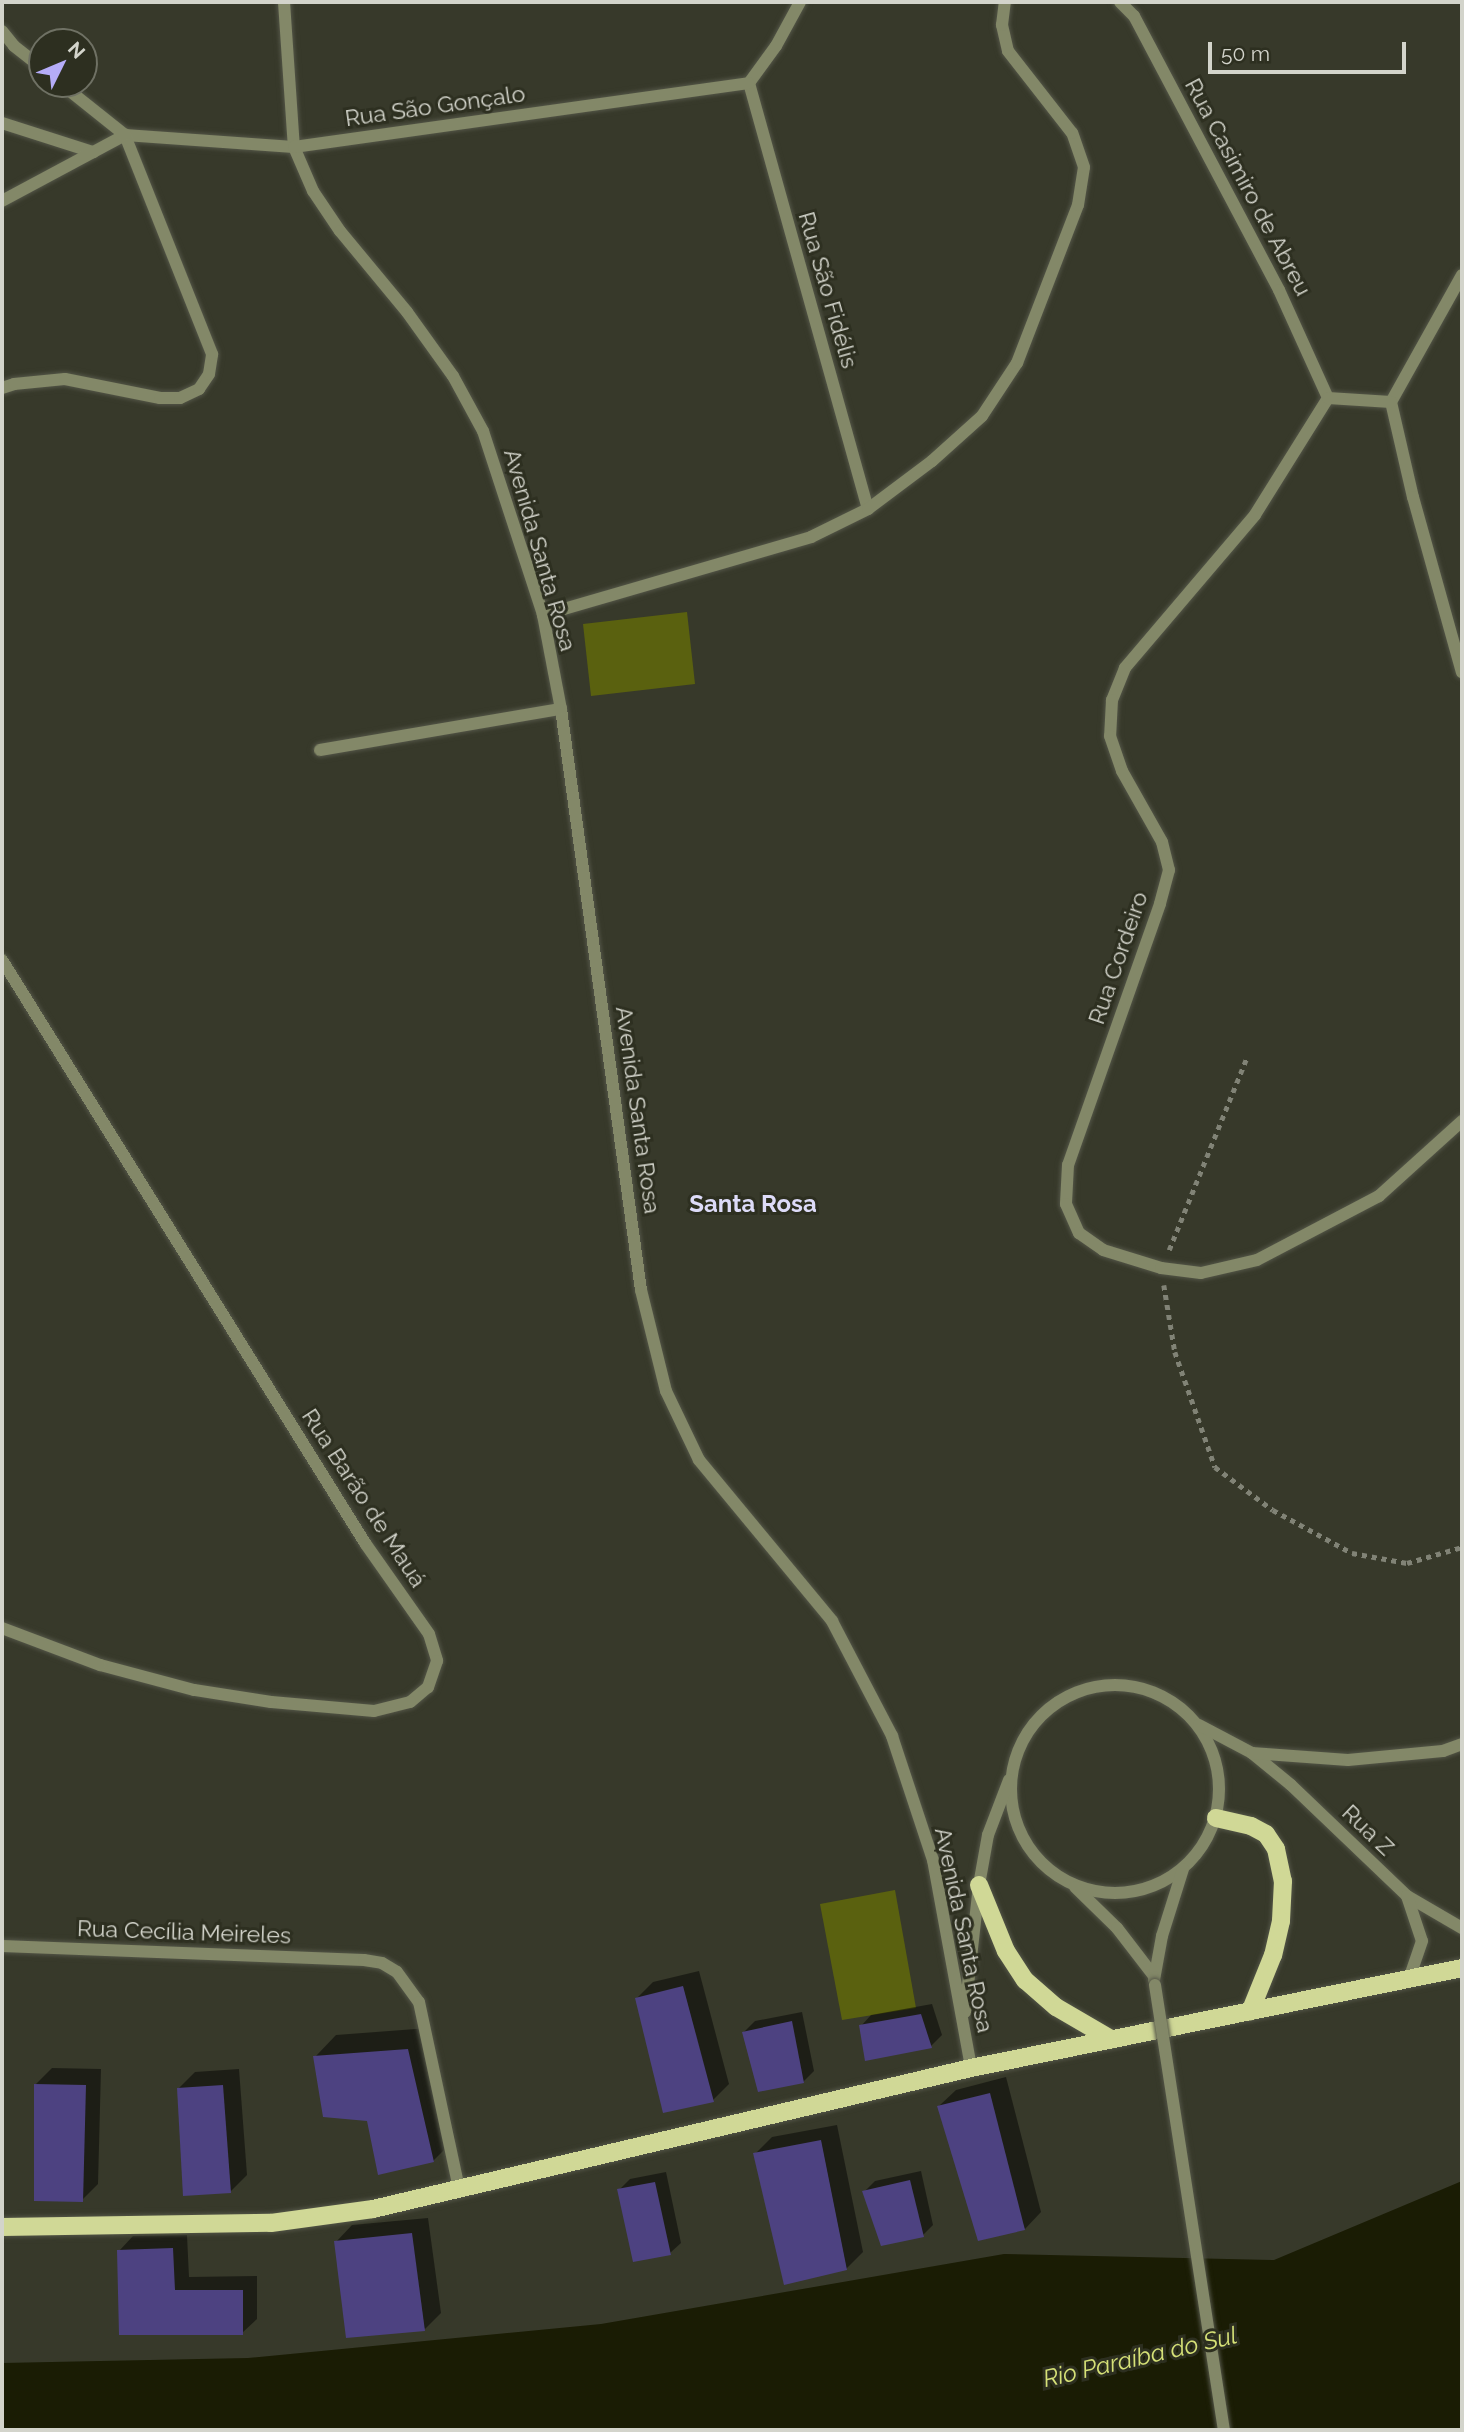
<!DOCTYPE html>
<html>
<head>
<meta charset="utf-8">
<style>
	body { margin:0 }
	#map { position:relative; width:1464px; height:2432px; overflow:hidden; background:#37392a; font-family:Raleway,sans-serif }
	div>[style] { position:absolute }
	.green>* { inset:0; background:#5a610f }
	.water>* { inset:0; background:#1a1c04 }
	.shadow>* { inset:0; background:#0007 }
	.building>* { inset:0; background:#4d4281 }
	.path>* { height:4.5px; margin-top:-2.25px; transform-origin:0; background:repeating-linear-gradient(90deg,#818376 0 5px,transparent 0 10px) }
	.roads { filter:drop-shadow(0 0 2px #535547) drop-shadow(0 0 2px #535547) }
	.minor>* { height:12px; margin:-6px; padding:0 6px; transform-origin:6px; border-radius:6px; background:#838868 }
	.minor>.ring { margin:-6px; padding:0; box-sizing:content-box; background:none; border:12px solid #838868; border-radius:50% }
	.major>* { height:18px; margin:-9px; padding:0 9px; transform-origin:9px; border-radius:9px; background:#d0d896 }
	.bridges { filter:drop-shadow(0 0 2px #535547) drop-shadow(0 0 2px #535547) }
	.minor-bridge>* { height:12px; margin:-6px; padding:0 6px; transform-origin:6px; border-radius:6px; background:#838868 }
	span { translate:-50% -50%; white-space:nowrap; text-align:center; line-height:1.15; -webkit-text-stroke:6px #2d2f20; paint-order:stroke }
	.street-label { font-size:23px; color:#d3d4cb }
	.neighbourhood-label { font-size:24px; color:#dddbf8; font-weight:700 }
	.water-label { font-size:24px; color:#d6e177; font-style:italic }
	.frame { position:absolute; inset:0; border:4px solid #d3d4cb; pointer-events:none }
	.north { position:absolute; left:28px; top:28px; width:70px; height:70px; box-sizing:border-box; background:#2d2f20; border:2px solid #6f7164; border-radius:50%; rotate:47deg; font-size:19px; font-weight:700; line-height:28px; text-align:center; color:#d3d4cb }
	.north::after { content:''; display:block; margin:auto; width:24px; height:32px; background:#b5acf8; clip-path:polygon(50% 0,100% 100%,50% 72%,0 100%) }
	.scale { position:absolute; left:1208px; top:42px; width:198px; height:32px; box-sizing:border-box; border:4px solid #d3d4cb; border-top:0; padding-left:9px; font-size:21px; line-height:24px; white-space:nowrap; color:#d3d4cb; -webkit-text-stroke:5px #2d2f20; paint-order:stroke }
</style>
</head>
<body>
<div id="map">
	<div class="green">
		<div style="clip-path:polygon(687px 612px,695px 684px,591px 696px,583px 624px)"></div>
		<div style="clip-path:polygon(895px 1890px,916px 2008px,842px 2020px,820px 1904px)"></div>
	</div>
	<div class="water">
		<div style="clip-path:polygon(1462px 2181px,1462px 2430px,2px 2430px,2px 2363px,248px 2358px,601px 2324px,1004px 2254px,1274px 2260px)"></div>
	</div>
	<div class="shadow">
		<div style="clip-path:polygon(699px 1971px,729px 2084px,713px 2100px,637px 1998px,653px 1982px)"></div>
		<div style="clip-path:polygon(932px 2004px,942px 2035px,931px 2046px,861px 2026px,871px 2015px)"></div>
		<div style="clip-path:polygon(802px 2012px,814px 2071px,803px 2082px,744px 2032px,755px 2021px)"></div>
		<div style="clip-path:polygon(429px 2028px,455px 2139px,433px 2161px,368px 2119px,315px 2057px,336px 2035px)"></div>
		<div style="clip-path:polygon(52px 2068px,101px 2069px,98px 2184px,82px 2200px,36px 2084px)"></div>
		<div style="clip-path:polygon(239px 2069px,247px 2175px,231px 2191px,179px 2088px,195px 2072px)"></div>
		<div style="clip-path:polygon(1006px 2077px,1041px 2212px,1025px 2229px,939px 2106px,956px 2090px)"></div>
		<div style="clip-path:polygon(837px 2125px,863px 2252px,846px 2269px,755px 2154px,772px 2137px)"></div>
		<div style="clip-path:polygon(921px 2171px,933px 2225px,923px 2235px,864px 2192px,875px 2181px)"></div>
		<div style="clip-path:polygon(666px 2172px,681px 2243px,670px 2253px,619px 2190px,630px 2179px)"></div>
		<div style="clip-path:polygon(428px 2218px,441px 2313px,425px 2329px,336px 2242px,352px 2225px)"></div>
		<div style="clip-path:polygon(187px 2235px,189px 2277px,257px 2276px,257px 2319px,242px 2333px,121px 2333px,119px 2251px,133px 2236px)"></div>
	</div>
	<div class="building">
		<div style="clip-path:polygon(683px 1986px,714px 2102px,663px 2113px,635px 1998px)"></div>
		<div style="clip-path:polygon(921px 2014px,932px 2048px,865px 2061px,859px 2025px)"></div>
		<div style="clip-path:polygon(792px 2021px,804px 2083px,758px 2092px,742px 2032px)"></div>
		<div style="clip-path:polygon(408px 2049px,434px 2162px,378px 2175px,367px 2121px,323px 2117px,313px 2056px)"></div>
		<div style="clip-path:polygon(34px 2084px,86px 2085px,83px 2202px,34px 2201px)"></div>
		<div style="clip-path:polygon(223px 2085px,231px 2193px,183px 2196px,177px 2088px)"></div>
		<div style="clip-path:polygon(990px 2093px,1025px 2230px,978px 2241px,937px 2106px)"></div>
		<div style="clip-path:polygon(821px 2140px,847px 2270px,784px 2285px,753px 2153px)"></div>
		<div style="clip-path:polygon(910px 2180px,924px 2237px,881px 2246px,862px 2191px)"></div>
		<div style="clip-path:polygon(655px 2182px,671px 2255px,633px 2262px,617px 2189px)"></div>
		<div style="clip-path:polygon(412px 2233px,425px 2331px,346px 2338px,334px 2241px)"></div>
		<div style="clip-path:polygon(173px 2248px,175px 2290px,243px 2290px,243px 2335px,119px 2335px,117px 2250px)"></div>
	</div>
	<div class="path">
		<div style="left:1169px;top:1250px;width:206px;rotate:-68deg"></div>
		<div style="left:1164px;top:1285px;width:68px;rotate:80.7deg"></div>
		<div style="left:1175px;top:1352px;width:122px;rotate:70.8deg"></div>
		<div style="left:1215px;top:1467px;width:72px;rotate:36.6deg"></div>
		<div style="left:1273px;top:1510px;width:90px;rotate:28.6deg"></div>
		<div style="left:1352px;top:1553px;width:56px;rotate:10.3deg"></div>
		<div style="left:1407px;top:1563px;width:57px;rotate:-16.2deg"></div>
	</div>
	<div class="roads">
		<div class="minor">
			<div style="left:284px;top:2px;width:145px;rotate:86.1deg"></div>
			<div style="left:294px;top:147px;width:48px;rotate:66.6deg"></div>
			<div style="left:313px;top:191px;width:48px;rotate:56deg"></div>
			<div style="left:340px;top:231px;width:105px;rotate:50.4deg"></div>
			<div style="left:407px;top:312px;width:79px;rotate:54.3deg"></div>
			<div style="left:453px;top:376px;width:63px;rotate:61.4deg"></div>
			<div style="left:483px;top:431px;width:194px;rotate:71.9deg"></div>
			<div style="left:543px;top:615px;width:96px;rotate:79.2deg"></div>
			<div style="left:561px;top:709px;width:586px;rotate:82.16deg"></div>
			<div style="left:641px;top:1290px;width:104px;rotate:76.1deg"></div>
			<div style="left:666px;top:1391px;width:76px;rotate:64.4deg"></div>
			<div style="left:699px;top:1460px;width:209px;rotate:50.4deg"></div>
			<div style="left:832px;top:1621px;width:130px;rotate:62.4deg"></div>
			<div style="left:892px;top:1736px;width:131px;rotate:71.7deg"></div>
			<div style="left:933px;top:1860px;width:211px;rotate:79.6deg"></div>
			<div style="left:1120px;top:2px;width:20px;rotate:45deg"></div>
			<div style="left:1134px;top:16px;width:310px;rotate:62.1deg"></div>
			<div style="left:1279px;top:290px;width:119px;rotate:65.6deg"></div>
			<div style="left:2px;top:31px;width:19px;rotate:51deg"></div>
			<div style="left:14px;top:46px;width:36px;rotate:38deg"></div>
			<div style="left:749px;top:83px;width:442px;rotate:74.4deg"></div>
			<div style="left:749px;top:83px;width:46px;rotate:-53.9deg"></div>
			<div style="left:776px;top:46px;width:50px;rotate:-61.4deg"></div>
			<div style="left:2px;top:123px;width:96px;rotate:17.7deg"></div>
			<div style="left:125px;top:135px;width:169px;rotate:4.1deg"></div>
			<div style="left:294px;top:147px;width:459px;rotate:-8deg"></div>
			<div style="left:2px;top:201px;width:140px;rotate:-28.2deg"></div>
			<div style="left:1462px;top:275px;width:145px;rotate:119.2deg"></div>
			<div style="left:1391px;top:402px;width:98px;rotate:77deg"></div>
			<div style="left:1413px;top:497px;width:182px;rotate:74.4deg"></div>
			<div style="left:2px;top:388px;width:13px;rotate:-18deg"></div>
			<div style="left:14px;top:384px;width:51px;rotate:-5.6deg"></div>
			<div style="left:65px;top:379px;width:97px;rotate:11.3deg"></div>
			<div style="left:160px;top:398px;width:20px"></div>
			<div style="left:180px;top:398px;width:21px;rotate:-25deg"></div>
			<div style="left:199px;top:389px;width:18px;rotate:-56deg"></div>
			<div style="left:209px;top:374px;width:20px;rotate:-81deg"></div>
			<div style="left:212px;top:354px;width:236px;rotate:-111.7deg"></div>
			<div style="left:125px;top:135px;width:82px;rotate:-141.4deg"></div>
			<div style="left:1328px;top:398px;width:138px;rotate:122deg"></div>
			<div style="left:1255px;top:515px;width:201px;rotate:130.4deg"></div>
			<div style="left:1125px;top:668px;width:35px;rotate:112deg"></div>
			<div style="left:1112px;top:700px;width:36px;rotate:93deg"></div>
			<div style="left:1110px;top:736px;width:37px;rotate:71deg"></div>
			<div style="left:1122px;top:771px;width:81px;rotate:60.6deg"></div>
			<div style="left:1162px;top:842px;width:29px;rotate:76deg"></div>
			<div style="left:1169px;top:870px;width:35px;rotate:105deg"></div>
			<div style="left:1160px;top:904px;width:277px;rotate:109.4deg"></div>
			<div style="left:1068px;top:1165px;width:39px;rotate:93deg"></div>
			<div style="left:1066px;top:1204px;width:32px;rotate:66deg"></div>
			<div style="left:1079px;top:1233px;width:29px;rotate:35deg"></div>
			<div style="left:1103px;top:1250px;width:61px;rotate:17.2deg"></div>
			<div style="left:1161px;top:1268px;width:40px;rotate:7.1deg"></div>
			<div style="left:1201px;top:1273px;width:57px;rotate:-13.1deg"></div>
			<div style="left:1257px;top:1260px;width:138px;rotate:-27.7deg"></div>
			<div style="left:1379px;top:1196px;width:112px;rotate:-42.1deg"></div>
			<div style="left:1328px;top:398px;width:63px;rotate:3.6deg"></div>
			<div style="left:543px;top:615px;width:279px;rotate:-16.2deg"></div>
			<div style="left:811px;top:537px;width:64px;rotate:-26.2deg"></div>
			<div style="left:868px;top:509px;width:80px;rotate:-36.9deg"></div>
			<div style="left:932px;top:461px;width:67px;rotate:-42deg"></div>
			<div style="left:982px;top:416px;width:64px;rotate:-56.6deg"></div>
			<div style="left:1017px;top:363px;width:169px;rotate:-68.9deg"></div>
			<div style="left:1078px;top:205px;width:38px;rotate:-81deg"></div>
			<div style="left:1084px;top:167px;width:36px;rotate:-109deg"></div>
			<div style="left:1072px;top:133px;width:104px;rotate:-128deg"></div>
			<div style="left:1008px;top:51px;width:27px;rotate:-103deg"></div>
			<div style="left:1002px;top:25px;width:23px;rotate:-83deg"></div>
			<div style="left:320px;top:750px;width:244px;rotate:-9.7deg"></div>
			<div style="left:2px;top:960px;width:687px;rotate:58.09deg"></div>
			<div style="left:365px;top:1543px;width:111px;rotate:54.9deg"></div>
			<div style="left:429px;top:1634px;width:28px;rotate:73deg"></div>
			<div style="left:437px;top:1661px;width:28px;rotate:109deg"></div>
			<div style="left:428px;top:1687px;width:23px;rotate:140deg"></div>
			<div style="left:410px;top:1702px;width:37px;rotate:166deg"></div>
			<div style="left:374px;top:1711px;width:103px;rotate:-175deg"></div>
			<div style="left:271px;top:1702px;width:78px;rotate:-171.1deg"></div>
			<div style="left:194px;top:1690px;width:97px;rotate:-165.1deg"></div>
			<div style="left:100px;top:1665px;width:105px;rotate:-159.3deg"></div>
			<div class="ring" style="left:1011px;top:1685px;width:196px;height:196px"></div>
			<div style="left:1199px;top:1725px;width:60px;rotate:27.8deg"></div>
			<div style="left:1252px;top:1753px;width:50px;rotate:39.4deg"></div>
			<div style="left:1291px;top:1785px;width:161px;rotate:43.7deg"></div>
			<div style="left:1407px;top:1896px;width:64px;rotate:30.2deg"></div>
			<div style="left:1252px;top:1753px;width:96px;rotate:4.2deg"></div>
			<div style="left:1348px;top:1760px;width:95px;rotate:-5.4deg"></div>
			<div style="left:1443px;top:1751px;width:20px;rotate:-20deg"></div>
			<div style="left:1075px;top:1887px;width:59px;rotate:44.3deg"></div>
			<div style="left:1117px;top:1928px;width:61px;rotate:52.4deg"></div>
			<div style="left:1407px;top:1896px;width:47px;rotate:71.6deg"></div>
			<div style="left:1422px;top:1941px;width:40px;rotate:108.9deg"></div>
			<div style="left:2px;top:1946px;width:362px;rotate:2.2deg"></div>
			<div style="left:364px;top:1960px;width:18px;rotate:9deg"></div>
			<div style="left:382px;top:1963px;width:17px;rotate:31deg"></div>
			<div style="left:397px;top:1972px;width:37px;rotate:54deg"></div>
			<div style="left:419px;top:2002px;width:191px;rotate:77.9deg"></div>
			<div style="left:1154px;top:1980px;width:45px;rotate:-79.7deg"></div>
			<div style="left:1162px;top:1936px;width:70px;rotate:-72.6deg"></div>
			<div style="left:965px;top:2012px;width:128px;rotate:-83.7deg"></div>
			<div style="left:979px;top:1885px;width:51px;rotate:-79.8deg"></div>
			<div style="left:988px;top:1835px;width:59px;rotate:-69.1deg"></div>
		</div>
		<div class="major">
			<div style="left:1216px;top:1818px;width:36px;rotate:13deg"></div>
			<div style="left:1251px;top:1826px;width:17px;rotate:28deg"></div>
			<div style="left:1266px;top:1834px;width:18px;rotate:56deg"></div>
			<div style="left:1276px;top:1849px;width:33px;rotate:78deg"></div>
			<div style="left:1283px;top:1881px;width:40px;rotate:92.9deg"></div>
			<div style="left:1281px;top:1921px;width:35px;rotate:103deg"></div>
			<div style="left:1273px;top:1955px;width:61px;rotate:112deg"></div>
			<div style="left:979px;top:1885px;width:71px;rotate:67.8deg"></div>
			<div style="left:1006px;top:1951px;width:35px;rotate:57deg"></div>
			<div style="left:1025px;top:1980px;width:41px;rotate:41.1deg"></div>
			<div style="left:1056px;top:2007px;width:64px;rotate:30.2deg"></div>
			<div style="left:2px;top:2227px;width:269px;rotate:-0.9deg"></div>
			<div style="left:271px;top:2223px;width:103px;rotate:-7.8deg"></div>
			<div style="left:373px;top:2209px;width:614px;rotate:-13.27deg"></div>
			<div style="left:971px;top:2068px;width:501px;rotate:-11.51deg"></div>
		</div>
	</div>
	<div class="bridges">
		<div class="minor-bridge">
			<div style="left:1155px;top:1985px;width:450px;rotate:81.2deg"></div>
		</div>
	</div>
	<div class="street-label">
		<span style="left:435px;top:106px;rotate:-8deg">Rua São Gonçalo</span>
		<span style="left:1248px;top:187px;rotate:62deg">Rua Casimiro de Abreu</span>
		<span style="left:828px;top:290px;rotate:74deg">Rua São Fidélis</span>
		<span style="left:540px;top:550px;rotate:74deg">Avenida Santa Rosa</span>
		<span style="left:1118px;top:958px;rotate:-71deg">Rua Cordeiro</span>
		<span style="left:638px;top:1110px;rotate:82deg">Avenida Santa Rosa</span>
		<span style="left:364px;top:1498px;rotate:57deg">Rua Barão de Mauá</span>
		<span style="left:1368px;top:1830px;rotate:44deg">Rua Z</span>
		<span style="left:964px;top:1930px;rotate:78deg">Avenida Santa Rosa</span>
		<span style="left:184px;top:1932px;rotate:2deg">Rua Cecília Meireles</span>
	</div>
	<div class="neighbourhood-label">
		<span style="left:753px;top:1204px">Santa Rosa</span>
	</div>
	<div class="water-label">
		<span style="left:1140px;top:2357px;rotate:-13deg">Rio Paraíba do Sul</span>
	</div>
	<div class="frame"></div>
	<div class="north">N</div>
	<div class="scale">50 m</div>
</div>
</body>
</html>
